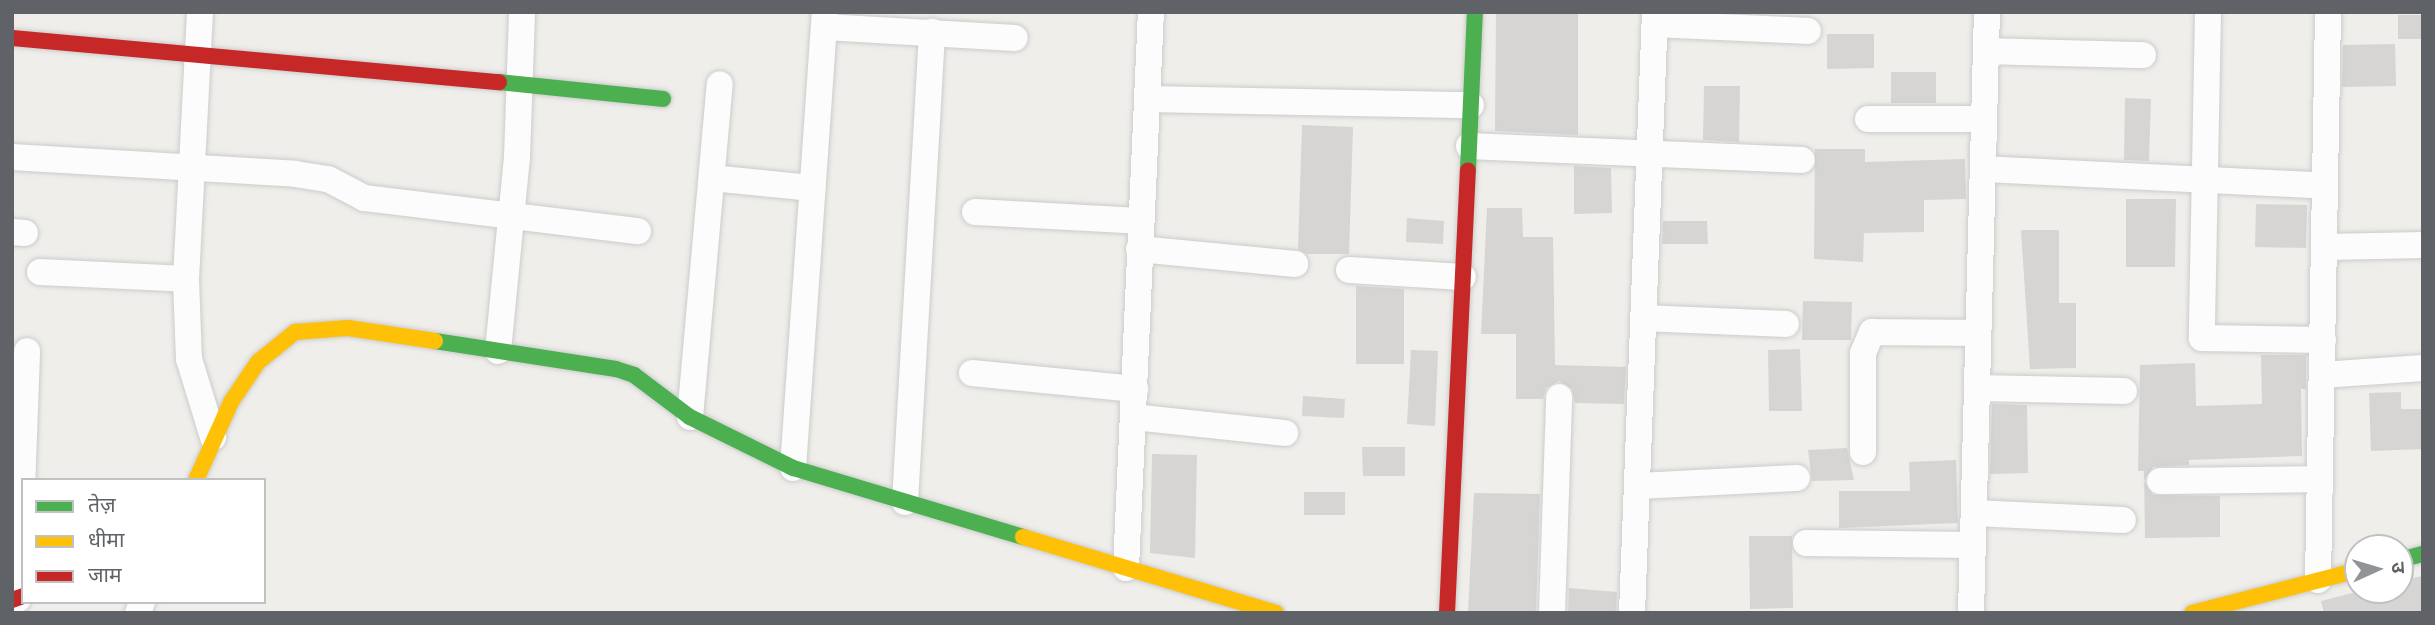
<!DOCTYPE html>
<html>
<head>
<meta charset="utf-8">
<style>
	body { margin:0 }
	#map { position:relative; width:2435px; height:625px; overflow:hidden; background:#efeeea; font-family:"Fira Sans","Noto Sans Devanagari",sans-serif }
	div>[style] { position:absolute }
	.building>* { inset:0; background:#d6d5d3 }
	.roads { filter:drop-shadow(0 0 2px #cbcccc) drop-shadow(0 0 2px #cbcccc) }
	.street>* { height:26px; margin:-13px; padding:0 13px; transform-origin:13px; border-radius:13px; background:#fdfcfc }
	.fast>* { height:16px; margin:-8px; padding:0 8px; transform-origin:8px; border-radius:8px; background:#4caf50 }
	.slow>* { height:16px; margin:-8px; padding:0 8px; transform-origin:8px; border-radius:8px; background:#ffc107 }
	.jam>* { height:16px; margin:-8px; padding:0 8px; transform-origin:8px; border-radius:8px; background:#c62828 }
	span { translate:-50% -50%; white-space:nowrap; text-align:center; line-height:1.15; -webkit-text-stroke:5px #fff; paint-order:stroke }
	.frame { position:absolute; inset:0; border:14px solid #5f6368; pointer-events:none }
	.legend { position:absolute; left:21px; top:478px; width:245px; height:126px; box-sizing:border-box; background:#fff; border:2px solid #bfc1c3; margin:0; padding:9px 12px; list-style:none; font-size:21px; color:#5f6368 }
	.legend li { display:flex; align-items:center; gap:14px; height:35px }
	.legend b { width:35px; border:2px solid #bfc1c3 }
	.north { position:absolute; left:2344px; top:534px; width:70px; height:70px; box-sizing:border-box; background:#fff; border:2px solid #bfc1c3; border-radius:50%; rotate:86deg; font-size:19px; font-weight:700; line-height:28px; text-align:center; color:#5f6368 }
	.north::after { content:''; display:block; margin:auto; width:24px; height:32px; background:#919496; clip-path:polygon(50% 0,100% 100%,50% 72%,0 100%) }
</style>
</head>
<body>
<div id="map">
	<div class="building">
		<div style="clip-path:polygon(1496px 12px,1578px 12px,1578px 135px,1495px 131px)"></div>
		<div style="clip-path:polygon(2398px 15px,2423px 15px,2423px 39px,2398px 39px)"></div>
		<div style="clip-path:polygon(1827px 34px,1874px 34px,1874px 68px,1827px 69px)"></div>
		<div style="clip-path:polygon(2395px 44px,2396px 86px,2342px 87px,2343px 45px)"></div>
		<div style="clip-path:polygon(1891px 72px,1936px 72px,1936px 103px,1891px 103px)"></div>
		<div style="clip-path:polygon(1704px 86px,1740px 86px,1739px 142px,1703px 140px)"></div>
		<div style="clip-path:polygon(2125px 98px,2151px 99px,2149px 161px,2124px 160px)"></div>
		<div style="clip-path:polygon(1302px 125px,1353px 127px,1349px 254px,1307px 254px,1298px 249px)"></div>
		<div style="clip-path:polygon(1815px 149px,1865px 149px,1865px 162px,1965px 159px,1966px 199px,1924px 200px,1924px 232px,1864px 233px,1863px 262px,1814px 259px)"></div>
		<div style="clip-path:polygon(1574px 166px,1611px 168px,1612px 213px,1574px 214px)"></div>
		<div style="clip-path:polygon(2126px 199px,2176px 199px,2175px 267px,2126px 267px)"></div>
		<div style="clip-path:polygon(2256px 204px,2307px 205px,2306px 248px,2255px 247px)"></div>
		<div style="clip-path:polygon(1487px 208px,1522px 208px,1523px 237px,1553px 237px,1555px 365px,1626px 367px,1624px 404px,1575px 403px,1572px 389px,1559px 381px,1546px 388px,1543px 399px,1516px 399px,1516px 334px,1481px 334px)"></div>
		<div style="clip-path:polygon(1407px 218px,1444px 221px,1443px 244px,1406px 242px)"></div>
		<div style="clip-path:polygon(1663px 221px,1707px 221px,1708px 244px,1662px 244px)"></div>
		<div style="clip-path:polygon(2021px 230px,2059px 230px,2059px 303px,2076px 303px,2076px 368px,2030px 369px)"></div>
		<div style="clip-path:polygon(1356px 286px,1404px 289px,1404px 364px,1356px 364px)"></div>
		<div style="clip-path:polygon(1803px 301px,1852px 302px,1851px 340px,1802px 340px)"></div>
		<div style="clip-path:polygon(1800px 349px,1802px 411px,1769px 411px,1768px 350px)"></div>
		<div style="clip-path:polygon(1411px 350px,1438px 351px,1435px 426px,1407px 424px)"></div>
		<div style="clip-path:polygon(2261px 355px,2306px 355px,2306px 389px,2301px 389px,2302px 456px,2189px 460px,2189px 465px,2153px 467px,2144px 481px,2153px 495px,2220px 496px,2220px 537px,2145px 538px,2144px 471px,2138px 471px,2140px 365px,2195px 363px,2196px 406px,2262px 404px)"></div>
		<div style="clip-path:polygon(2401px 392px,2401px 409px,2423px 409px,2423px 449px,2371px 451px,2369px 393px)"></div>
		<div style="clip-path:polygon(1303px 396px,1345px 399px,1344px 418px,1302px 416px)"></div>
		<div style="clip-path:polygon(1992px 404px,2027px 405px,2028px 473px,1990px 474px)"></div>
		<div style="clip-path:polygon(1362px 447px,1405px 447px,1405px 476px,1363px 476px)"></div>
		<div style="clip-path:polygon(1847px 448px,1854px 480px,1812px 481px,1808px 450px)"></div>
		<div style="clip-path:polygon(1152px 454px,1197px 455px,1195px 558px,1150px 553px)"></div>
		<div style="clip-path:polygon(1956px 460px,1958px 523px,1839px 528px,1839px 491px,1910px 491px,1909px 462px)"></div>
		<div style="clip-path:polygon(1304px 492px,1345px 492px,1345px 515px,1304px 515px)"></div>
		<div style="clip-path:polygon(1474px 493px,1540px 494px,1536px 613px,1468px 613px)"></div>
		<div style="clip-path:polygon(1749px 536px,1792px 536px,1793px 608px,1750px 609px)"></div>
		<div style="clip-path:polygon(2423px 576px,2423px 613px,2324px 613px,2321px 601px,2364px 590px,2400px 590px,2400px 580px)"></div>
		<div style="clip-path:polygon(1569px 588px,1617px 592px,1616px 613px,1568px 613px)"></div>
	</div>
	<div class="roads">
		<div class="street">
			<div style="left:200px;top:12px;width:267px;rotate:93deg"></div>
			<div style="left:186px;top:279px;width:80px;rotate:87.9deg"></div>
			<div style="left:189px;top:359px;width:82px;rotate:72.9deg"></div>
			<div style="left:2208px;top:12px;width:326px;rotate:91.1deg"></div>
			<div style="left:2202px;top:338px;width:121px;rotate:0.9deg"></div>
			<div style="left:1655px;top:24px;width:153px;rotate:2.6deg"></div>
			<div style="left:825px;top:27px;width:190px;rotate:3.3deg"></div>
			<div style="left:1986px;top:51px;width:157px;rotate:1.5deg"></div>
			<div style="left:1147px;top:99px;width:324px;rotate:1.1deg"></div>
			<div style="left:1868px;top:119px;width:116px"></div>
			<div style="left:1469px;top:146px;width:333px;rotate:2.4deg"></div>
			<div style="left:12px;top:157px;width:284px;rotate:3.4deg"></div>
			<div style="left:295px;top:174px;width:33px;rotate:9deg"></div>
			<div style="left:328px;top:179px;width:41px;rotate:27.8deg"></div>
			<div style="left:364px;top:198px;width:276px;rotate:6.9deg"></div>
			<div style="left:1983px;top:169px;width:342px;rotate:2.8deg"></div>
			<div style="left:712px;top:178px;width:101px;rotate:5.7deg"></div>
			<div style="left:975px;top:212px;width:165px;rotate:3.1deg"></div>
			<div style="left:12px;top:232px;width:13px;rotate:4deg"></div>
			<div style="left:2324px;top:247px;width:99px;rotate:-1.2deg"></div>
			<div style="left:1139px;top:249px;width:157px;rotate:5.5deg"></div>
			<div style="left:1349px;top:270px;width:114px;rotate:3.5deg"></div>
			<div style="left:40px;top:272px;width:146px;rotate:2.7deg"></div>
			<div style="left:1643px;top:318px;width:143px;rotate:2.4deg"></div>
			<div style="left:498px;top:351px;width:195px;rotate:-84.4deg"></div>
			<div style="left:517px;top:157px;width:145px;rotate:-88deg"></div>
			<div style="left:972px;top:373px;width:164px;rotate:5.6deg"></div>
			<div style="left:2322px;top:375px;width:101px;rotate:-4deg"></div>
			<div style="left:1977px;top:388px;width:147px;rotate:1.2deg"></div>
			<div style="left:690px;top:417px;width:334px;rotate:-84.9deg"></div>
			<div style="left:1133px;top:417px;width:153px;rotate:6deg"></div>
			<div style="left:1863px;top:452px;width:99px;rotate:-90deg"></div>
			<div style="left:1863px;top:353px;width:23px;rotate:-67deg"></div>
			<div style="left:1872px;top:332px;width:106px;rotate:0.5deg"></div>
			<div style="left:793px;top:468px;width:457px;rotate:-86deg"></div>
			<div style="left:2160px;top:481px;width:160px;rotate:-0.7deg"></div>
			<div style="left:1637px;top:486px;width:160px;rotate:-2.9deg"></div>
			<div style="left:905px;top:502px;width:471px;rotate:-86.7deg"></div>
			<div style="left:1974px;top:513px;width:149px;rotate:2.7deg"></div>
			<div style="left:1806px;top:543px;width:167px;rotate:0.7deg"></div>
			<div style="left:1126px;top:568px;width:557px;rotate:-87.43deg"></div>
			<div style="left:2318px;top:580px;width:568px;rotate:-88.99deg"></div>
			<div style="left:18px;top:599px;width:248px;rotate:-87.9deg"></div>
			<div style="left:138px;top:613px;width:12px;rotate:-70deg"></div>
			<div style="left:1552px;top:613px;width:216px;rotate:-88.1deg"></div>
			<div style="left:1632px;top:613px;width:601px;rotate:-87.81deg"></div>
			<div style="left:1971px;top:613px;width:601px;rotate:-88.48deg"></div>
		</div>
		<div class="fast">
			<div style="left:499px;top:82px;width:165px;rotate:5.9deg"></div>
			<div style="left:1468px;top:170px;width:158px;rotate:-87.5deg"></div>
			<div style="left:435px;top:341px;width:183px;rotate:8.8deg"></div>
			<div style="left:616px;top:369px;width:19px;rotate:18deg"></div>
			<div style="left:634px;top:375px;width:70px;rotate:36.9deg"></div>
			<div style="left:690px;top:417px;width:115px;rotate:26.3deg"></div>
			<div style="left:793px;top:468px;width:240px;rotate:16.7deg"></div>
			<div style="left:2400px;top:560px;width:24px;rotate:-15deg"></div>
		</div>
		<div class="slow">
			<div style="left:196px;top:480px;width:85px;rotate:-65.8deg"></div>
			<div style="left:231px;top:402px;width:48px;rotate:-56deg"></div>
			<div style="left:258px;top:362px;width:48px;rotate:-39deg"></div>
			<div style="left:295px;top:332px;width:53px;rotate:-4.3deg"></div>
			<div style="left:348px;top:328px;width:88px;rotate:8.5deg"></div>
			<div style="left:1023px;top:537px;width:264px;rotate:16.7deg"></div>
			<div style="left:2192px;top:613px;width:171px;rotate:-14.5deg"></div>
		</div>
		<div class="jam">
			<div style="left:12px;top:38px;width:489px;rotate:5.2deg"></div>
			<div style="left:12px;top:600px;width:12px;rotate:-20deg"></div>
			<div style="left:1447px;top:613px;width:443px;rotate:-87.3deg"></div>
		</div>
	</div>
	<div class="frame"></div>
	<ul class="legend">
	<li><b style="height:9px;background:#4caf50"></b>तेज़</li>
	<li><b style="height:9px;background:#ffc107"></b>धीमा</li>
	<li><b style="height:9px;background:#c62828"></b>जाम</li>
	</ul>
	<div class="north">उ</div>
</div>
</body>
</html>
